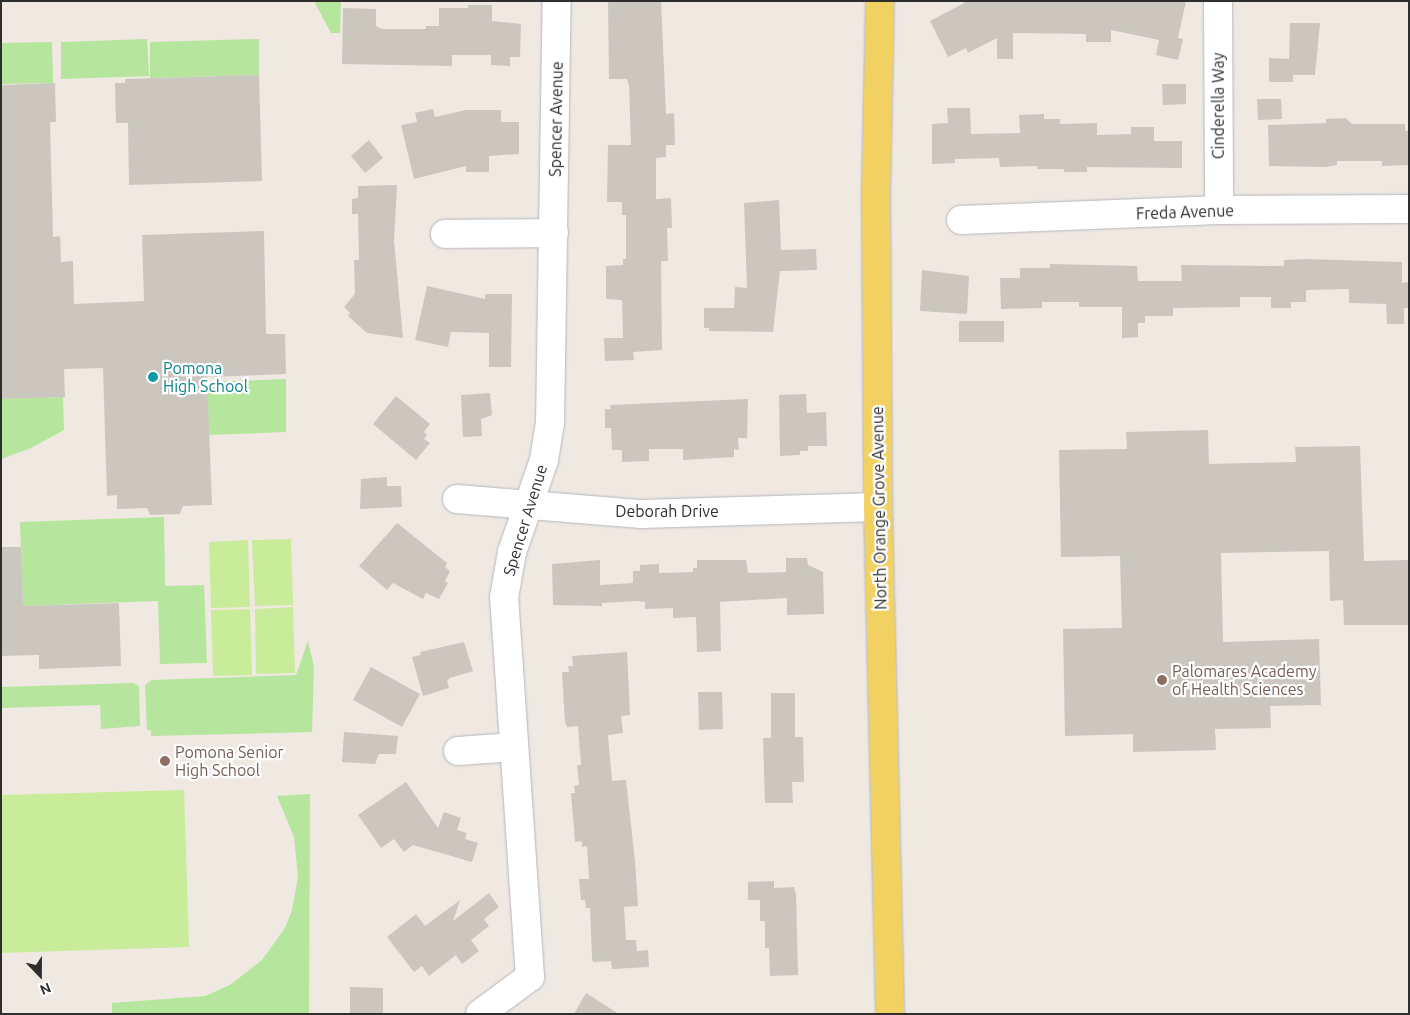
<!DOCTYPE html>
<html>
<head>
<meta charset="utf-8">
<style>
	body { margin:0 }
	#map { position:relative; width:1410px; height:1015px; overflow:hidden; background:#efe9e1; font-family:Ubuntu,sans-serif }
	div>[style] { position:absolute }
	.green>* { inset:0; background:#b6e59e }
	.pitch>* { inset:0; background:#c9ec9a }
	.building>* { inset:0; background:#cbc7bf }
	.roads { filter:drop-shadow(0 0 1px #b4b7c1) drop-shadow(0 0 1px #b4b7c1) }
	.minor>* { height:28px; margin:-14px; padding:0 14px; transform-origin:14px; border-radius:14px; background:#fff }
	.major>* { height:28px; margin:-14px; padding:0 14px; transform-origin:14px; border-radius:14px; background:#f2d163 }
	.dots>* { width:14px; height:14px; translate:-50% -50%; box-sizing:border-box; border:2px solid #fff; border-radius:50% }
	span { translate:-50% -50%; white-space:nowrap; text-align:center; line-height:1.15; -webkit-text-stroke:4.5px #fff; paint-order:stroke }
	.street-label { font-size:16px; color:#2e2e2e }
	.culture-label { font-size:16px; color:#0d838f }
	.left { translate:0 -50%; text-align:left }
	.education-label { font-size:16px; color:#785e54 }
	.frame { position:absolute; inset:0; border:2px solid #2e2e2e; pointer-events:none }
	.north { position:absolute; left:15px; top:950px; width:50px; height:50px; -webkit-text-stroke:4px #fff; paint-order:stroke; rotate:158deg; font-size:14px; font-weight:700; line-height:20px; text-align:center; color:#2e2e2e }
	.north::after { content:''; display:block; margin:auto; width:18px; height:22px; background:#2e2e2e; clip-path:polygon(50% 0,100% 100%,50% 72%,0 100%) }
</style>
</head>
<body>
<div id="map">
	<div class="green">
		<div style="clip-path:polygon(314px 1px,341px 1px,340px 33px,331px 33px)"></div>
		<div style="clip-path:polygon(147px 39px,149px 76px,61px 79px,61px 42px)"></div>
		<div style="clip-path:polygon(259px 39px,259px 75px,150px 78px,150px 42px)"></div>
		<div style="clip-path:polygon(52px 42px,53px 83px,1px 84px,1px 43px)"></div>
		<div style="clip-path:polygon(286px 379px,286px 432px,208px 435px,208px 382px)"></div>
		<div style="clip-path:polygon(63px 397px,64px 430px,31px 448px,1px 459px,1px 399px)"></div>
		<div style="clip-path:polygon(164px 517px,165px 586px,204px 585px,207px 663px,160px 664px,158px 601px,23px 606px,20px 522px)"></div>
		<div style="clip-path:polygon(308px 641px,314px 667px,312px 732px,151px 736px,151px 730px,147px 730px,145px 685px,152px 680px,296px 675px)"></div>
		<div style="clip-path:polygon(133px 683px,139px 686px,140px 726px,101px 729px,100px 705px,1px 708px,1px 687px)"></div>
		<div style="clip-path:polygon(310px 794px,309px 1014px,112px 1014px,112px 1003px,205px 996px,230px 985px,262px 960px,285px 928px,292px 910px,298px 877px,294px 837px,277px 796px)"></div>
	</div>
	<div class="pitch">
		<div style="clip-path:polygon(291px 539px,293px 605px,255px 606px,252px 540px)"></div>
		<div style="clip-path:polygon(248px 540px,250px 607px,211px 608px,209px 542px)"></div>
		<div style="clip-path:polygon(293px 607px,295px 673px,256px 674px,255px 609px)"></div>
		<div style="clip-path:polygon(250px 609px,252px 675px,213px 676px,211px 610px)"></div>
		<div style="clip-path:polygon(184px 790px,189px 947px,1px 953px,1px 795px)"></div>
	</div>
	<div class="building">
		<div style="clip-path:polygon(608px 1px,661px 1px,666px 114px,674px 113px,675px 145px,666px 145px,666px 157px,656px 158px,656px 199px,671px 198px,672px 228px,667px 228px,668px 261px,661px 261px,662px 350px,633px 352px,634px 360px,605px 361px,604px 338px,623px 338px,622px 300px,606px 299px,606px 266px,623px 265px,623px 259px,626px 259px,626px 215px,622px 215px,622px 202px,607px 202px,608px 145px,631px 145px,629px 85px,627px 79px,609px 79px)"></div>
		<div style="clip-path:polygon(968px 1px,1186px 1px,1178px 38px,1183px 39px,1178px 60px,1156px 55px,1159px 40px,1111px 30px,1111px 42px,1086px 42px,1086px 34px,1013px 33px,1013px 59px,997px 59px,997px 38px,968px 53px,966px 48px,948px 57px,930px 21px)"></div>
		<div style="clip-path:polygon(468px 5px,492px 5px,492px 21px,521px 24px,520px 57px,510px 57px,510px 66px,491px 65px,491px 55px,452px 55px,452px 66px,342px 64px,343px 8px,376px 9px,376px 26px,382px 29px,426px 29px,426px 26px,439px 26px,439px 8px,468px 8px)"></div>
		<div style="clip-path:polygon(1290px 23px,1320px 23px,1315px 75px,1293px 75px,1293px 82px,1269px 82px,1269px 58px,1289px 59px)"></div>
		<div style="clip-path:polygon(259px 75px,262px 181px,129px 185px,128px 123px,116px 123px,115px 83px,125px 83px,125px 79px)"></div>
		<div style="clip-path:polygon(55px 83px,56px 122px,50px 122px,53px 237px,60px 236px,61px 262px,73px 261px,74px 304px,144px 301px,142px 235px,264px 231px,266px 334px,285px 334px,286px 374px,207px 377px,212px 505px,183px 506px,180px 514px,150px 515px,147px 508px,117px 509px,117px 495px,107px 496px,103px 368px,64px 369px,65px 397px,1px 399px,1px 85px)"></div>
		<div style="clip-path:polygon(1162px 84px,1186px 84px,1186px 104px,1163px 105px)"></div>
		<div style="clip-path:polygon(1257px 99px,1281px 99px,1282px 119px,1258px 120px)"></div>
		<div style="clip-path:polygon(947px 108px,970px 108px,971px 134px,1020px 133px,1019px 115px,1044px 114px,1044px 119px,1060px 119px,1060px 124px,1097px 123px,1097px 135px,1131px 134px,1131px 127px,1154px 127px,1154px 141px,1182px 141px,1182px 168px,1087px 167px,1087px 172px,1065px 172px,1063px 169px,1037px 169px,1037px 166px,1000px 167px,999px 158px,955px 159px,955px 163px,932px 164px,932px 124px,948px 123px)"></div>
		<div style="clip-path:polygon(433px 109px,435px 117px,466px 110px,501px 110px,501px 122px,519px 122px,519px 154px,489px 156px,489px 172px,466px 172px,466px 166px,414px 179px,401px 125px,417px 122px,415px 113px)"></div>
		<div style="clip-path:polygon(1346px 118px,1352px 124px,1405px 124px,1405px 131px,1409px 131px,1409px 165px,1382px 166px,1382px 161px,1337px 161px,1337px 165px,1326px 167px,1269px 166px,1268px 125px,1326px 123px,1326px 119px)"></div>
		<div style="clip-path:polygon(369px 140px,383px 158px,365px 173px,351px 156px)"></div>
		<div style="clip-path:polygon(397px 185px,394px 241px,403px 338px,367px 333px,348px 316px,350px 313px,344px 307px,355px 294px,354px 260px,359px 260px,358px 214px,352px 214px,352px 199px,358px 198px,358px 186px)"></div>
		<div style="clip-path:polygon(779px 200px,781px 250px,816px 249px,817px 270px,780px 271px,773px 332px,709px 331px,709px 328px,704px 328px,704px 308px,734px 308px,735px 287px,747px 288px,744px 203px)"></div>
		<div style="clip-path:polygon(1306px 259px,1402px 262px,1402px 283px,1409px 282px,1409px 308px,1404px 308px,1404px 324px,1387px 324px,1386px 304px,1349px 303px,1349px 289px,1306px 290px,1306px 302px,1291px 302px,1291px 308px,1271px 308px,1271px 297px,1240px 297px,1240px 307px,1173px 308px,1173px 316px,1145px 316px,1145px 323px,1138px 323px,1138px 337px,1122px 338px,1122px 307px,1079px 307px,1079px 302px,1042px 302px,1042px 308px,1001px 309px,1000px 278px,1020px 278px,1020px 268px,1050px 268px,1050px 264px,1137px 266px,1138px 281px,1182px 281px,1181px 265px,1284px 266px,1284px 260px)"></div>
		<div style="clip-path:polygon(922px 270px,969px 276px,967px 314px,920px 311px)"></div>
		<div style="clip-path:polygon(427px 286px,485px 299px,485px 294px,512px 294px,511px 367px,489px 367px,489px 333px,451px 332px,448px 347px,415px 340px)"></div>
		<div style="clip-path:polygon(959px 321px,1004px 321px,1004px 342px,959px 342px)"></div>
		<div style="clip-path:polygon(490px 393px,492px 415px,481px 419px,482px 436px,463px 437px,461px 395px)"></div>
		<div style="clip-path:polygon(806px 394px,807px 413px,826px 412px,827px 446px,808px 446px,808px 451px,800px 451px,800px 455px,780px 456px,779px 395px)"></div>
		<div style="clip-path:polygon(396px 396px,430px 424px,424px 432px,427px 435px,424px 439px,430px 443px,416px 460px,373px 424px)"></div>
		<div style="clip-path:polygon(748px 399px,747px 438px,738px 438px,739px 450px,734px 449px,734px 457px,683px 460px,683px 449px,649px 449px,649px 461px,622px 462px,622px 450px,612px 450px,611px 428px,605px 428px,605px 409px,611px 409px,610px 405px)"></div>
		<div style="clip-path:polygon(1208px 430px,1209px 464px,1296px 462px,1295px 447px,1360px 446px,1364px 561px,1409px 560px,1409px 625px,1344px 625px,1343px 600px,1330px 601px,1329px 551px,1221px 553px,1223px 642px,1319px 639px,1321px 705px,1270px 706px,1271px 728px,1215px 729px,1216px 750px,1133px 752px,1133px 734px,1065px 736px,1063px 629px,1122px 628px,1120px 556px,1061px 557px,1059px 450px,1127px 449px,1126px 432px)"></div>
		<div style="clip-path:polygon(387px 477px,387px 486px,401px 486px,402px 507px,360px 509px,361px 479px)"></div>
		<div style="clip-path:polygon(397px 523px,447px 563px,445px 567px,450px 571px,445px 581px,448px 583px,439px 599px,426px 593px,423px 599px,393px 583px,387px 590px,359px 566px)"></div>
		<div style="clip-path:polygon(1px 547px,21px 547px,23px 606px,119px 603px,121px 666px,39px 669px,39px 655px,1px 656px)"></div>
		<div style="clip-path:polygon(786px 558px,807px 558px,808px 565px,823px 572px,824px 614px,787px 615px,787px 598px,720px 602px,721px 651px,697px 652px,696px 617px,673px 618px,673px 608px,645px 609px,645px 602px,637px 601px,602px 603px,602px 606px,553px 605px,552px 564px,600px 560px,600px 585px,633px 583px,633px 571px,640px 571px,640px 565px,659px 564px,659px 573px,693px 572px,693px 568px,697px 568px,697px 560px,746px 560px,748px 573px,786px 572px)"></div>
		<div style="clip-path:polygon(464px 642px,473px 671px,450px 678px,447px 681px,449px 688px,423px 696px,412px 657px,421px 655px,420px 652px)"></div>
		<div style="clip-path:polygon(627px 652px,630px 715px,621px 716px,623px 733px,608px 735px,612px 781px,626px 780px,635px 861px,638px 906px,624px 907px,626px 940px,636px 940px,637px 951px,648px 950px,649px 967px,612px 969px,611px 961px,593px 962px,592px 958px,590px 908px,586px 908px,585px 900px,581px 900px,579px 879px,589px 879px,587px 846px,582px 847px,582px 841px,575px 842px,571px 793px,575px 793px,574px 786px,579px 785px,577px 765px,581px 765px,578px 726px,567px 727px,565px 722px,562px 672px,569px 672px,568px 666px,573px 666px,572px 656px)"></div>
		<div style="clip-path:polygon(371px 667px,420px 694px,402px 727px,353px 700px)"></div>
		<div style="clip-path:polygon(698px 692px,722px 692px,723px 729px,699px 730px)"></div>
		<div style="clip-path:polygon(771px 693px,795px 693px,795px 737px,803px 737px,804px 782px,792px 782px,793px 803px,765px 803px,763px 738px,771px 738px)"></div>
		<div style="clip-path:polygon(344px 732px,398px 736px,396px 754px,379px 754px,375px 764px,342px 762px)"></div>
		<div style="clip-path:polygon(406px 782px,438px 828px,444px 812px,461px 818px,457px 830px,467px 833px,465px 839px,478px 843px,472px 862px,413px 845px,404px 852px,394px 839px,381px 848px,358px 815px)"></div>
		<div style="clip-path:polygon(774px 881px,774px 888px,794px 887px,796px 895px,798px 975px,770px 976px,769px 948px,765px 948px,765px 921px,760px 921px,760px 900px,748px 900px,748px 882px)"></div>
		<div style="clip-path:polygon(489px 893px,499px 907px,484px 919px,489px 926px,471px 940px,479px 951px,462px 964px,456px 955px,429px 976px,422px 966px,414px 972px,387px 937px,416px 914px,425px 926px,460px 900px,453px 921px)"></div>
		<div style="clip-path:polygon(350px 987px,383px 988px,383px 1014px,350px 1014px)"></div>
		<div style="clip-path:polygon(586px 993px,619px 1014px,574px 1014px)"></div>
	</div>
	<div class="roads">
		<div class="minor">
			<div style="left:1218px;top:1px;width:209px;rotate:89.7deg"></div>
			<div style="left:961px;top:220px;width:258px;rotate:-2.2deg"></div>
			<div style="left:1219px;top:210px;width:190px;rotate:-0.3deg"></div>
			<div style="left:445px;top:234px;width:109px;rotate:-0.5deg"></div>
			<div style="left:457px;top:499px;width:185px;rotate:4.7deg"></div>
			<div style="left:641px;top:514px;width:237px;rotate:-1.7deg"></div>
			<div style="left:458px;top:751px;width:56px;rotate:-4.1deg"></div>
			<div style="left:480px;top:1014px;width:62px;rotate:-36.5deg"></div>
			<div style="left:530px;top:977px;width:380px;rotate:-93.9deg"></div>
			<div style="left:504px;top:598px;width:47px;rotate:-80.1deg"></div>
			<div style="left:512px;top:552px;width:97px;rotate:-70.8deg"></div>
			<div style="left:544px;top:460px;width:36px;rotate:-81deg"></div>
			<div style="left:550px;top:424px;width:423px;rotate:-89.1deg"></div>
		</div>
		<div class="major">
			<div style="left:880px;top:1px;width:198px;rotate:91.2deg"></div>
			<div style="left:876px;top:199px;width:308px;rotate:89.6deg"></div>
			<div style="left:878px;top:507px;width:507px;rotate:88.64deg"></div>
		</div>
	</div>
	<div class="dots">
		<div style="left:153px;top:377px;background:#0f9aa8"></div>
		<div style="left:1162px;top:680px;background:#8d6e63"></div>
		<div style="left:165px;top:761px;background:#8d6e63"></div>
	</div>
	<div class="street-label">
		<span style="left:1218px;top:106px;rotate:-90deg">Cinderella Way</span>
		<span style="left:556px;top:119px;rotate:-89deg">Spencer Avenue</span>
		<span style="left:1185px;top:212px;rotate:-2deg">Freda Avenue</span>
		<span style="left:879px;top:508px;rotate:-91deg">North Orange Grove Avenue</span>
		<span style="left:667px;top:511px">Deborah Drive</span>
		<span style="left:525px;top:520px;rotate:-73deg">Spencer Avenue</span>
	</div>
	<div class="culture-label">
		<span class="left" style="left:163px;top:377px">Pomona<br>High School</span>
	</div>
	<div class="education-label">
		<span class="left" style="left:1172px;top:680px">Palomares Academy<br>of Health Sciences</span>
		<span class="left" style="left:175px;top:761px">Pomona Senior<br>High School</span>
	</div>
	<div class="frame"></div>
	<div class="north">N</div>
</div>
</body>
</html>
